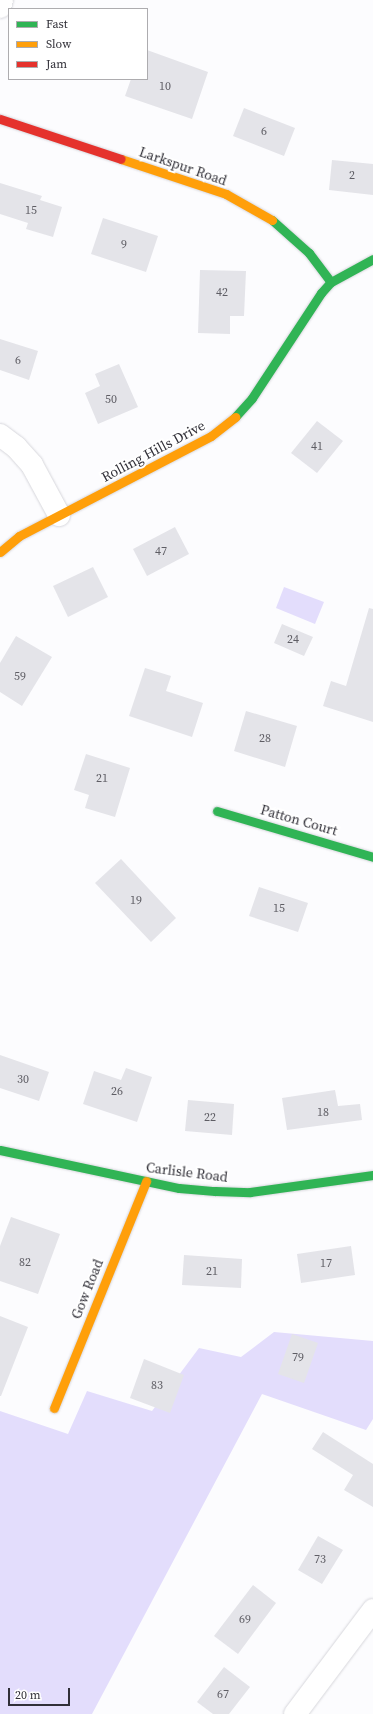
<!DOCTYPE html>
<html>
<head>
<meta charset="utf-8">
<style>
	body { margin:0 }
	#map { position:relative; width:373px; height:1714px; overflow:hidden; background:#fcfcfe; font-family:"Source Serif 4",serif }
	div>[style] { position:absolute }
	.green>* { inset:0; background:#e3ddfc }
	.building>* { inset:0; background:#e4e4e9 }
	.roads { filter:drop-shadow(0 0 1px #d7d7dc) drop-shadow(0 0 1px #d7d7dc) }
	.street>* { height:22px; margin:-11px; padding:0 11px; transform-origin:11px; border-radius:11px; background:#fff }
	.fast>* { height:9px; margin:-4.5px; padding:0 4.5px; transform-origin:4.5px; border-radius:4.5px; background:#30b455 }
	.slow>* { height:9px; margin:-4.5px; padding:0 4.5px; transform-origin:4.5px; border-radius:4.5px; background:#ff9f0a }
	.jam>* { height:9px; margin:-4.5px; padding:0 4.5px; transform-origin:4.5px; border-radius:4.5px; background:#e5322d }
	span { translate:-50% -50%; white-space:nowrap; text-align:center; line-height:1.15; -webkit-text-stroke:4px #fff; paint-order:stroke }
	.number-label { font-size:12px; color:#5e5d64 }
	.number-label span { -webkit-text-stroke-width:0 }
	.street-label { font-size:14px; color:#313038 }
	.legend { position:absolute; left:8px; top:8px; width:140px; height:72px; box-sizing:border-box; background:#fff; border:1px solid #adacaf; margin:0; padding:5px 7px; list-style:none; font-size:12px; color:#313038 }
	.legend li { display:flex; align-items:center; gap:8px; height:20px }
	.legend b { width:20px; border:1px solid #adacaf }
	.scale { position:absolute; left:8px; top:1688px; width:62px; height:18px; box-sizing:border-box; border:2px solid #313038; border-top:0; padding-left:5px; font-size:12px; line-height:14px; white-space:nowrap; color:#313038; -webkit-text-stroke:3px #fff; paint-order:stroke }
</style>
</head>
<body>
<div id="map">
	<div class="green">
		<div style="clip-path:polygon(284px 587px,324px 602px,315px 624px,276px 608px)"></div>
		<div style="clip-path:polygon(274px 1332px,373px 1341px,373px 1419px,366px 1430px,262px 1394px,92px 1714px,0 1714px,0 1411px,68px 1434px,87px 1391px,152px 1411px,199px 1348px,241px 1357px)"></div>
	</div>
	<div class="building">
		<div style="clip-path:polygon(147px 50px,208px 72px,192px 119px,125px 96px,131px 79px,147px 79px)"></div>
		<div style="clip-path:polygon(244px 108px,295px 128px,284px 156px,233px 136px)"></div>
		<div style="clip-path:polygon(332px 160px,373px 164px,373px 195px,329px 190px)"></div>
		<div style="clip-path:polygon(0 183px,42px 196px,40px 200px,62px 207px,53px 237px,26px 229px,28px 223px,0 214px)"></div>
		<div style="clip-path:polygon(103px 218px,158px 236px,146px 272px,91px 254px)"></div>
		<div style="clip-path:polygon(200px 270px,246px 271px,244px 316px,230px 316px,230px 334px,198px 333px)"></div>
		<div style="clip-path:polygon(0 339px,38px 351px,29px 380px,0 370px)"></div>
		<div style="clip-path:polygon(119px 364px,138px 407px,98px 424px,85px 393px,100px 386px,95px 374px)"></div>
		<div style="clip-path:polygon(317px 421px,343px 441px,317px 473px,291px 453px)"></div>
		<div style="clip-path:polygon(175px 527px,189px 554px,147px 576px,133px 549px)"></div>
		<div style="clip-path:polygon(93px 567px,108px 597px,68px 617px,53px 586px)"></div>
		<div style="clip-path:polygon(369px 608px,373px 609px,373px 722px,323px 706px,331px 681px,346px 686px)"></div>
		<div style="clip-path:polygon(282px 624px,313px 637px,304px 656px,274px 643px)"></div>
		<div style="clip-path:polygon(16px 636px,52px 657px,22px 706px,0 692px,0 663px)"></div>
		<div style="clip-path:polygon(145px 668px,171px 676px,166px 691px,203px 703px,192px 737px,129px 716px)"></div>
		<div style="clip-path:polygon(246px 711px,297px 726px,285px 767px,234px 751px)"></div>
		<div style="clip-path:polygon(86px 754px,130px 768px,115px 817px,85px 808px,89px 795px,74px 790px)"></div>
		<div style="clip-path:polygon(121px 859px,176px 918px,151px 942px,95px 883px)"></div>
		<div style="clip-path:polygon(259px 887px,308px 903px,298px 932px,249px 916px)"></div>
		<div style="clip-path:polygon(0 1055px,49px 1072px,39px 1101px,0 1088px)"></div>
		<div style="clip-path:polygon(126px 1068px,152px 1077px,137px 1122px,83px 1104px,94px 1071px,121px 1080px)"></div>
		<div style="clip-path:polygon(335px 1090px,338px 1106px,360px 1104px,362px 1120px,287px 1130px,282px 1098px)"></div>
		<div style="clip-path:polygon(188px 1100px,234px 1104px,232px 1135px,185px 1131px)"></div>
		<div style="clip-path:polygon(11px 1217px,60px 1234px,38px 1294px,0 1281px,0 1246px)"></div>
		<div style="clip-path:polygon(351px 1246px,355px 1275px,301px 1283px,297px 1254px)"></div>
		<div style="clip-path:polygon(184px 1255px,242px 1259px,241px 1288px,182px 1285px)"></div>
		<div style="clip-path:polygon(0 1316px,28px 1327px,1px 1396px,0 1396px)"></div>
		<div style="clip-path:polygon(292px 1334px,318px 1343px,304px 1383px,278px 1374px)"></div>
		<div style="clip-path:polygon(144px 1359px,184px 1375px,170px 1413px,130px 1398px)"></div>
		<div style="clip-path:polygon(323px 1432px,373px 1464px,373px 1507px,344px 1490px,353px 1475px,312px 1449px)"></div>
		<div style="clip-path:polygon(318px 1536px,343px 1550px,322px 1584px,298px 1570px)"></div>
		<div style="clip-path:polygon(253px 1585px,276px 1603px,238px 1654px,214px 1636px)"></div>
		<div style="clip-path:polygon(224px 1667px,250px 1687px,229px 1714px,213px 1714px,197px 1702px)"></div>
	</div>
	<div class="roads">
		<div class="street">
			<div style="left:0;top:7px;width:7px;rotate:-74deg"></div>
			<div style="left:0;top:435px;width:20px;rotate:37deg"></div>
			<div style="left:16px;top:447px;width:24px;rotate:48deg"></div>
			<div style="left:32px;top:465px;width:57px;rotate:61.6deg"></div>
			<div style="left:295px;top:1714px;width:130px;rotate:-53.1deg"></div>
		</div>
		<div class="fast">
			<div style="left:272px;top:220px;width:50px;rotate:41.7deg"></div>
			<div style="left:309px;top:253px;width:36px;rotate:53deg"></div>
			<div style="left:235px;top:417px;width:25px;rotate:-48deg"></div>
			<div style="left:252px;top:398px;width:126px;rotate:-56.7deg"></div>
			<div style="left:321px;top:293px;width:15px;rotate:-48deg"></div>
			<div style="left:331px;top:282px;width:48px;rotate:-28.7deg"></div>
			<div style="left:217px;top:811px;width:163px;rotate:16.4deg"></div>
			<div style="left:0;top:1150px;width:183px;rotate:12deg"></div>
			<div style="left:179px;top:1188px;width:36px;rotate:5deg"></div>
			<div style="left:215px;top:1191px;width:35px;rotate:2deg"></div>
			<div style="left:250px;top:1192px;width:124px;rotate:-7.9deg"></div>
		</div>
		<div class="slow">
			<div style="left:121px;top:159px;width:111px;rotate:18.4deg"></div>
			<div style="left:226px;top:194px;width:53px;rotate:29.5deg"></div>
			<div style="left:0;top:552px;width:25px;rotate:-40deg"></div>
			<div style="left:19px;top:536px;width:216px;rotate:-27.5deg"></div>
			<div style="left:211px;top:436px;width:31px;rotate:-38deg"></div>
			<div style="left:54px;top:1408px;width:245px;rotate:-67.9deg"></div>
		</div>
		<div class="jam">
			<div style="left:0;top:119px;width:127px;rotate:18.3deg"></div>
		</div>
	</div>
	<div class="number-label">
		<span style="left:165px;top:87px">10</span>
		<span style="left:264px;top:132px">6</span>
		<span style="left:352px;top:176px">2</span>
		<span style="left:31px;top:211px">15</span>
		<span style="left:124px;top:245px">9</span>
		<span style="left:222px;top:293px">42</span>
		<span style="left:18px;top:361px">6</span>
		<span style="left:111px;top:400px">50</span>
		<span style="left:317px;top:447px">41</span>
		<span style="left:161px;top:552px">47</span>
		<span style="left:293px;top:640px">24</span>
		<span style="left:20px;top:677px">59</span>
		<span style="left:265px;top:739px">28</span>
		<span style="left:102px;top:779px">21</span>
		<span style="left:136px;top:901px">19</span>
		<span style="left:279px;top:909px">15</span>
		<span style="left:23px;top:1080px">30</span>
		<span style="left:117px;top:1092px">26</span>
		<span style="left:323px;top:1113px">18</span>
		<span style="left:210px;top:1118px">22</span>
		<span style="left:25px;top:1263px">82</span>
		<span style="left:326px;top:1264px">17</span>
		<span style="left:212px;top:1272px">21</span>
		<span style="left:298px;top:1358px">79</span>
		<span style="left:157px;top:1386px">83</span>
		<span style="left:320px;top:1560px">73</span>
		<span style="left:245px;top:1620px">69</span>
		<span style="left:223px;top:1695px">67</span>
	</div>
	<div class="street-label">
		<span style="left:183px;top:166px;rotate:19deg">Larkspur Road</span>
		<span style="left:153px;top:451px;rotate:-28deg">Rolling Hills Drive</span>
		<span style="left:299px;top:820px;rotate:16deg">Patton Court</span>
		<span style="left:187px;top:1172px;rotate:7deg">Carlisle Road</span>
		<span style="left:87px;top:1289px;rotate:-68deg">Gow Road</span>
	</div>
	<ul class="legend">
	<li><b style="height:5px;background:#30b455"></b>Fast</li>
	<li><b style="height:5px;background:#ff9f0a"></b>Slow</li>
	<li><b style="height:5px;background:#e5322d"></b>Jam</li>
	</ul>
	<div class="scale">20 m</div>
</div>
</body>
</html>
